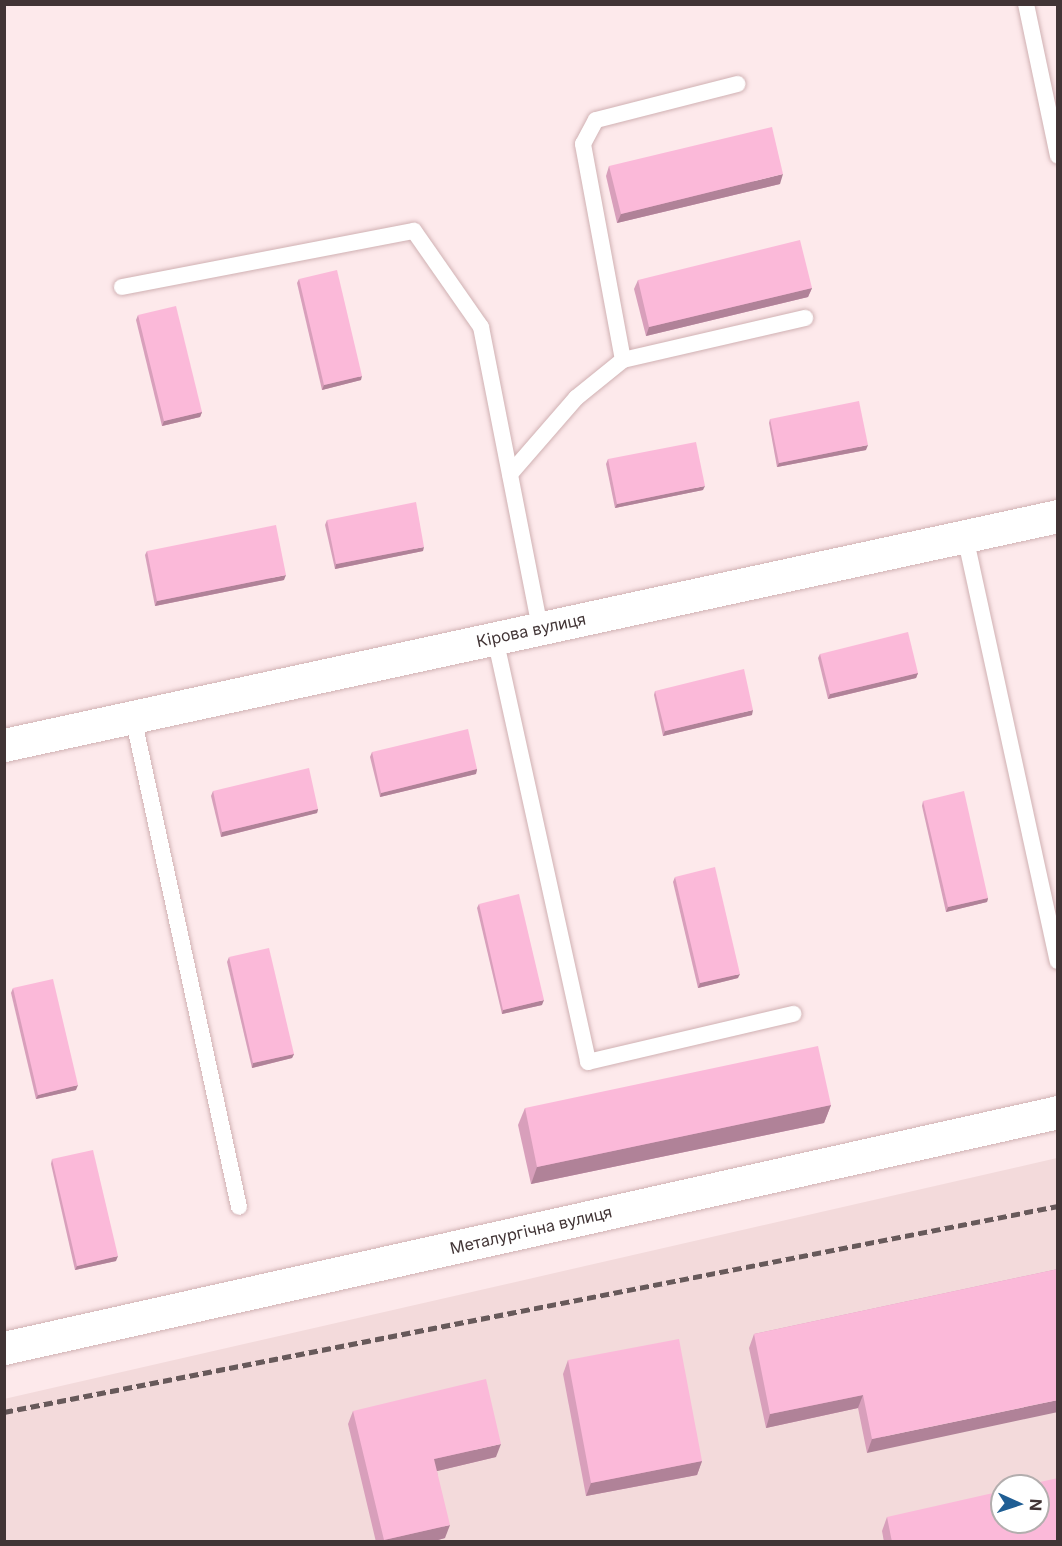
<!DOCTYPE html>
<html>
<head>
<meta charset="utf-8">
<style>
	body { margin:0 }
	#map { position:relative; width:1062px; height:1546px; overflow:hidden; background:#fde9eb; font-family:Inter,sans-serif }
	div>[style] { position:absolute }
	.built>* { inset:0; background:#f3dadb }
	.roads { filter:drop-shadow(0 0 2px #d0b1b3) drop-shadow(0 0 2px #d0b1b3) }
	.lane>* { height:16px; margin:-8px; padding:0 8px; transform-origin:8px; border-radius:8px; background:#fff }
	.secondary>* { height:33px; margin:-16.5px; padding:0 16.5px; transform-origin:16.5px; border-radius:16.5px; background:#fff }
	.rail>* { height:4.5px; margin-top:-2.25px; transform-origin:0; background:repeating-linear-gradient(90deg,#67595a 0 9px,transparent 0 13.5px) }
	.wall>* { inset:0; background:#d89fbb }
	.shaded-wall>* { inset:0; background:#b08298 }
	.building>* { inset:0; background:#fbb9d9 }
	span { translate:-50% -50%; white-space:nowrap; text-align:center; line-height:1.15; -webkit-text-stroke:6px #fff; paint-order:stroke }
	.street-label { font-size:16px; color:#413435 }
	.frame { position:absolute; inset:0; border:6px solid #413435; pointer-events:none }
	.north { position:absolute; left:990px; top:1474px; width:60px; height:60px; box-sizing:border-box; background:#fff; border:2px solid #b3aeae; border-radius:50%; rotate:93deg; font-size:16px; font-weight:700; line-height:24px; text-align:center; color:#413435 }
	.north::after { content:''; display:block; margin:auto; width:21px; height:27px; background:#1f5e94; clip-path:polygon(50% 0,100% 100%,50% 72%,0 100%) }
</style>
</head>
<body>
<div id="map">
	<div class="built">
		<div style="clip-path:polygon(evenodd,1057px 1158px,1057px 1541px,5px 1541px,4px 1399px,1057px 1158px,1002px 1486px,1038px 1486px,1038px 1522px,1002px 1522px,1002px 1486px)"></div>
	</div>
	<div class="roads">
		<div class="lane">
			<div style="left:1026px;top:4px;width:155px;rotate:78.1deg"></div>
			<div style="left:122px;top:287px;width:297px;rotate:-10.9deg"></div>
			<div style="left:414px;top:231px;width:117px;rotate:55.1deg"></div>
			<div style="left:481px;top:327px;width:307px;rotate:78.9deg"></div>
			<div style="left:623px;top:360px;width:220px;rotate:-100.5deg"></div>
			<div style="left:583px;top:144px;width:27px;rotate:-62deg"></div>
			<div style="left:596px;top:120px;width:146px;rotate:-14.3deg"></div>
			<div style="left:510px;top:474px;width:101px;rotate:-49deg"></div>
			<div style="left:576px;top:398px;width:60px;rotate:-39deg"></div>
			<div style="left:623px;top:360px;width:187px;rotate:-13deg"></div>
			<div style="left:965px;top:536px;width:435px;rotate:77.7deg"></div>
			<div style="left:495px;top:638px;width:434px;rotate:77.6deg"></div>
			<div style="left:588px;top:1062px;width:211px;rotate:-13.2deg"></div>
			<div style="left:133px;top:717px;width:501px;rotate:77.79deg"></div>
		</div>
		<div class="secondary">
			<div style="left:4px;top:745px;width:1079px;rotate:-12.26deg"></div>
			<div style="left:4px;top:1348px;width:1080px;rotate:-12.62deg"></div>
		</div>
	</div>
	<div class="rail">
		<div style="left:4px;top:1412px;width:1074px;rotate:-11.06deg"></div>
	</div>
	<div class="wall">
		<div style="clip-path:polygon(609px 166px,780px 184px,617px 223px,606px 176px)"></div>
		<div style="clip-path:polygon(299px 279px,361px 380px,322px 390px,297px 283px)"></div>
		<div style="clip-path:polygon(638px 280px,812px 288px,808px 297px,646px 336px,634px 289px)"></div>
		<div style="clip-path:polygon(138px 315px,202px 412px,200px 417px,162px 426px,136px 320px)"></div>
		<div style="clip-path:polygon(770px 419px,866px 450px,777px 467px,769px 423px)"></div>
		<div style="clip-path:polygon(608px 459px,703px 490px,615px 508px,606px 464px)"></div>
		<div style="clip-path:polygon(327px 520px,423px 551px,335px 569px,325px 525px)"></div>
		<div style="clip-path:polygon(147px 551px,284px 580px,155px 606px,145px 555px)"></div>
		<div style="clip-path:polygon(820px 654px,918px 673px,916px 678px,828px 699px,818px 658px)"></div>
		<div style="clip-path:polygon(655px 691px,752px 715px,663px 736px,654px 695px)"></div>
		<div style="clip-path:polygon(372px 752px,477px 769px,476px 774px,380px 797px,370px 757px)"></div>
		<div style="clip-path:polygon(213px 791px,318px 809px,317px 813px,221px 837px,211px 796px)"></div>
		<div style="clip-path:polygon(923px 801px,988px 898px,987px 902px,946px 912px,922px 806px)"></div>
		<div style="clip-path:polygon(675px 877px,738px 978px,698px 988px,673px 882px)"></div>
		<div style="clip-path:polygon(479px 904px,542px 1005px,502px 1014px,477px 908px)"></div>
		<div style="clip-path:polygon(229px 957px,294px 1054px,292px 1058px,252px 1068px,227px 962px)"></div>
		<div style="clip-path:polygon(13px 988px,76px 1090px,36px 1099px,11px 993px)"></div>
		<div style="clip-path:polygon(831px 1105px,824px 1123px,531px 1184px,518px 1125px,525px 1108px)"></div>
		<div style="clip-path:polygon(52px 1159px,116px 1261px,75px 1270px,51px 1164px)"></div>
		<div style="clip-path:polygon(1058px 1269px,867px 1453px,858px 1408px,766px 1428px,749px 1348px,754px 1334px)"></div>
		<div style="clip-path:polygon(568px 1360px,702px 1461px,697px 1475px,586px 1496px,563px 1374px)"></div>
		<div style="clip-path:polygon(353px 1411px,496px 1457px,437px 1471px,445px 1538px,431px 1542px,376px 1542px,348px 1424px)"></div>
		<div style="clip-path:polygon(887px 1517px,1058px 1542px,884px 1542px,882px 1531px)"></div>
	</div>
	<div class="shaded-wall">
		<div style="clip-path:polygon(783px 174px,780px 184px,617px 223px,621px 214px)"></div>
		<div style="clip-path:polygon(812px 288px,808px 297px,646px 336px,649px 327px)"></div>
		<div style="clip-path:polygon(362px 376px,361px 380px,322px 390px,324px 385px)"></div>
		<div style="clip-path:polygon(202px 412px,200px 417px,162px 426px,164px 421px)"></div>
		<div style="clip-path:polygon(868px 445px,866px 450px,777px 467px,779px 463px)"></div>
		<div style="clip-path:polygon(705px 486px,703px 490px,615px 508px,617px 504px)"></div>
		<div style="clip-path:polygon(424px 547px,423px 551px,335px 569px,336px 564px)"></div>
		<div style="clip-path:polygon(286px 575px,284px 580px,155px 606px,157px 601px)"></div>
		<div style="clip-path:polygon(918px 673px,916px 678px,828px 699px,830px 694px)"></div>
		<div style="clip-path:polygon(753px 710px,752px 715px,663px 736px,665px 731px)"></div>
		<div style="clip-path:polygon(477px 769px,476px 774px,380px 797px,381px 793px)"></div>
		<div style="clip-path:polygon(318px 809px,317px 813px,221px 837px,222px 832px)"></div>
		<div style="clip-path:polygon(988px 898px,987px 902px,946px 912px,948px 907px)"></div>
		<div style="clip-path:polygon(740px 974px,738px 978px,698px 988px,700px 983px)"></div>
		<div style="clip-path:polygon(544px 1000px,542px 1005px,502px 1014px,503px 1010px)"></div>
		<div style="clip-path:polygon(294px 1054px,292px 1058px,252px 1068px,253px 1063px)"></div>
		<div style="clip-path:polygon(78px 1085px,76px 1090px,36px 1099px,38px 1095px)"></div>
		<div style="clip-path:polygon(831px 1105px,824px 1123px,531px 1184px,537px 1167px)"></div>
		<div style="clip-path:polygon(118px 1256px,116px 1261px,75px 1270px,77px 1266px)"></div>
		<div style="clip-path:polygon(863px 1395px,858px 1408px,766px 1428px,770px 1414px)"></div>
		<div style="clip-path:polygon(1058px 1400px,1058px 1412px,867px 1453px,872px 1439px)"></div>
		<div style="clip-path:polygon(501px 1444px,496px 1457px,429px 1473px,434px 1459px)"></div>
		<div style="clip-path:polygon(702px 1461px,697px 1475px,586px 1496px,591px 1483px)"></div>
		<div style="clip-path:polygon(450px 1525px,445px 1538px,431px 1542px,383px 1542px,384px 1540px)"></div>
	</div>
	<div class="building">
		<div style="clip-path:polygon(772px 127px,783px 174px,621px 214px,609px 166px)"></div>
		<div style="clip-path:polygon(800px 240px,812px 288px,649px 327px,638px 280px)"></div>
		<div style="clip-path:polygon(337px 270px,362px 376px,324px 385px,299px 279px)"></div>
		<div style="clip-path:polygon(176px 306px,202px 412px,164px 421px,138px 315px)"></div>
		<div style="clip-path:polygon(859px 401px,868px 445px,779px 463px,770px 419px)"></div>
		<div style="clip-path:polygon(696px 442px,705px 486px,617px 504px,608px 459px)"></div>
		<div style="clip-path:polygon(416px 502px,424px 547px,336px 564px,327px 520px)"></div>
		<div style="clip-path:polygon(276px 525px,286px 575px,157px 601px,147px 551px)"></div>
		<div style="clip-path:polygon(908px 632px,918px 673px,830px 694px,820px 654px)"></div>
		<div style="clip-path:polygon(744px 669px,753px 710px,665px 731px,655px 691px)"></div>
		<div style="clip-path:polygon(468px 729px,477px 769px,381px 793px,372px 752px)"></div>
		<div style="clip-path:polygon(309px 768px,318px 809px,222px 832px,213px 791px)"></div>
		<div style="clip-path:polygon(964px 791px,988px 898px,948px 907px,923px 801px)"></div>
		<div style="clip-path:polygon(715px 867px,740px 974px,700px 983px,675px 877px)"></div>
		<div style="clip-path:polygon(519px 894px,544px 1000px,503px 1010px,479px 904px)"></div>
		<div style="clip-path:polygon(269px 948px,294px 1054px,253px 1063px,229px 957px)"></div>
		<div style="clip-path:polygon(53px 979px,78px 1085px,38px 1095px,13px 988px)"></div>
		<div style="clip-path:polygon(818px 1046px,831px 1105px,537px 1167px,525px 1108px)"></div>
		<div style="clip-path:polygon(93px 1150px,118px 1256px,77px 1266px,52px 1159px)"></div>
		<div style="clip-path:polygon(1058px 1269px,1058px 1400px,872px 1439px,863px 1395px,770px 1414px,754px 1334px)"></div>
		<div style="clip-path:polygon(679px 1339px,702px 1461px,591px 1483px,568px 1360px)"></div>
		<div style="clip-path:polygon(486px 1379px,501px 1444px,434px 1459px,450px 1525px,384px 1540px,353px 1411px)"></div>
		<div style="clip-path:polygon(1058px 1478px,1058px 1542px,892px 1542px,887px 1517px,1002px 1491px,1002px 1522px,1038px 1522px,1038px 1486px,1022px 1486px)"></div>
	</div>
	<div class="street-label">
		<span style="left:531px;top:630px;rotate:-12deg">Кірова вулиця</span>
		<span style="left:531px;top:1230px;rotate:-13deg">Металургічна вулиця</span>
	</div>
	<div class="frame"></div>
	<div class="north">N</div>
</div>
</body>
</html>
